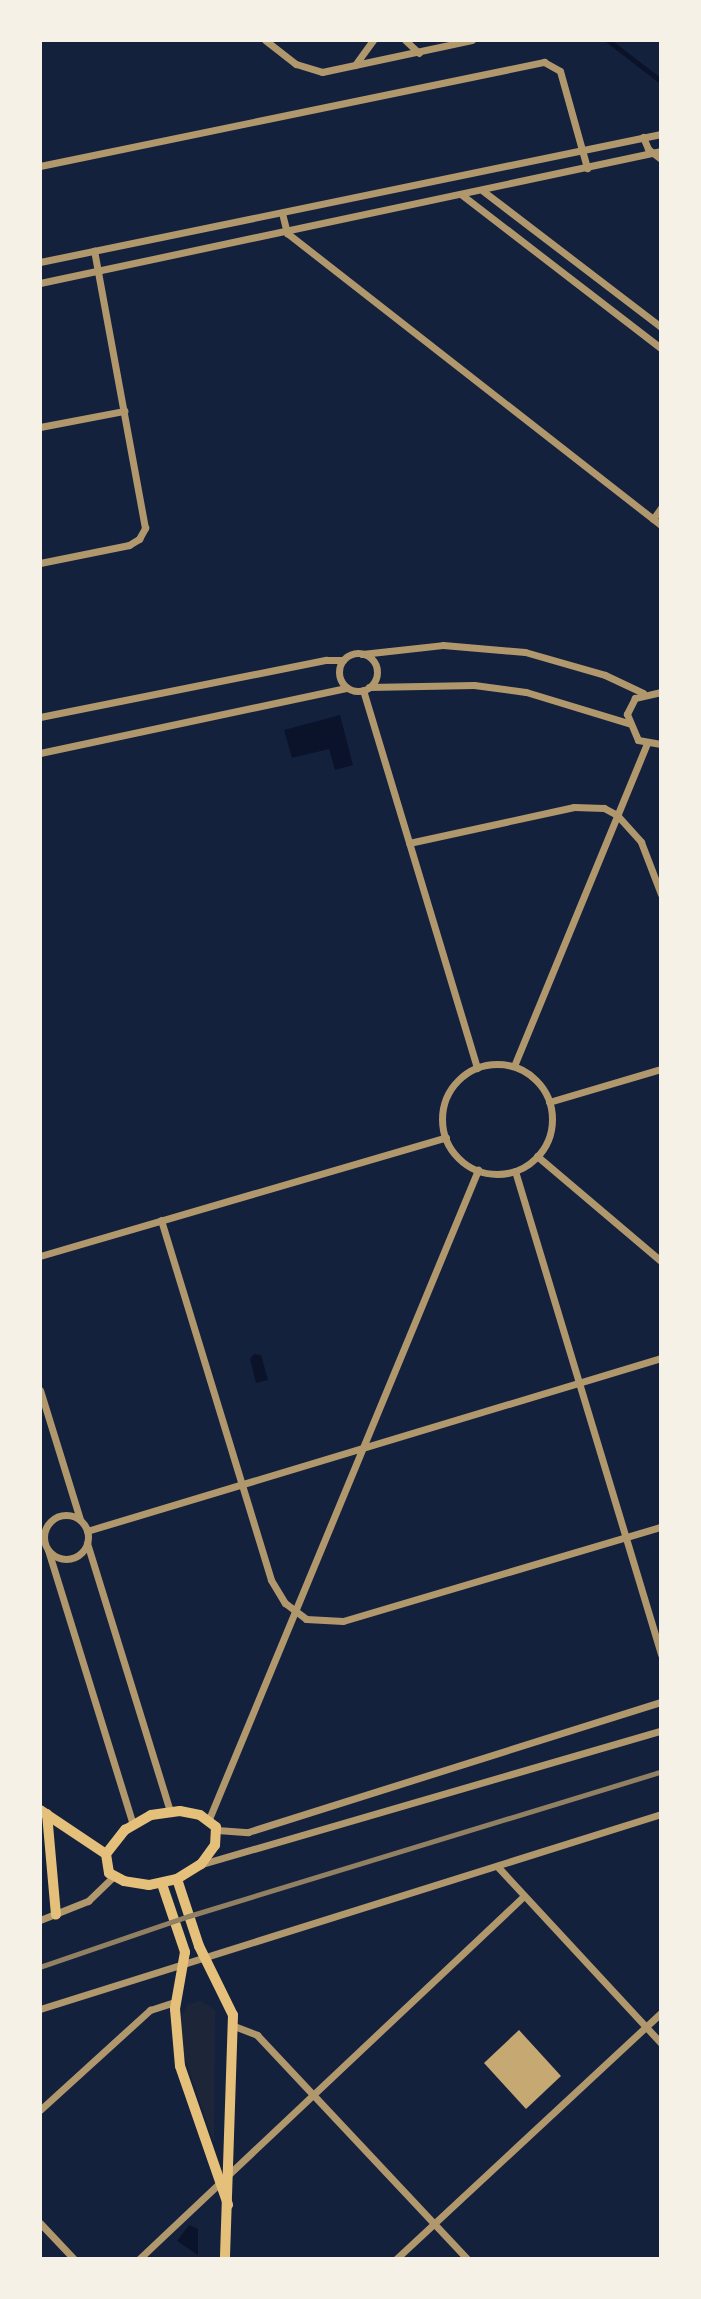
<!DOCTYPE html>
<html>
<head>
<meta charset="utf-8">
<style>
	body { margin:0 }
	#map { position:relative; width:701px; height:2299px; overflow:hidden; background:#14213d; font-family:"DejaVu Sans",sans-serif }
	div>[style] { position:absolute }
	.green>* { inset:0; background:#1d2539 }
	.water>* { inset:0; background:#0b132b }
	.stream>* { height:4.5px; margin:-2.25px; padding:0 2.25px; transform-origin:2.25px; border-radius:2.25px; background:#0b132b }
	.building>* { inset:0; background:#c6a872 }
	.minor>* { height:7px; margin:-3.5px; padding:0 3.5px; transform-origin:3.5px; border-radius:3.5px; background:#b1986c }
	.minor>.ring { margin:-3.5px; padding:0; box-sizing:content-box; background:none; border:7px solid #b1986c; border-radius:50% }
	.secondary>* { height:10px; margin:-5px; padding:0 5px; transform-origin:5px; border-radius:5px; background:#e5c07b }
	.rail>* { height:4.5px; margin:-2.25px; padding:0 2.25px; transform-origin:2.25px; border-radius:2.25px; background:#918062 }
	span { translate:-50% -50%; white-space:nowrap; text-align:center; line-height:1.15; -webkit-text-stroke:5px #f6f1e7; paint-order:stroke }
	.frame { position:absolute; inset:0; border:42px solid #f6f1e7; pointer-events:none }
</style>
</head>
<body>
<div id="map">
	<div class="green">
		<div style="clip-path:polygon(201px 2001px,215px 2010px,214px 2142px,183px 2053px,180px 2019px,188px 2004px)"></div>
	</div>
	<div class="water">
		<div style="clip-path:polygon(340px 715px,353px 765px,335px 770px,329px 749px,292px 758px,284px 730px)"></div>
		<div style="clip-path:polygon(254px 1354px,261px 1355px,268px 1380px,256px 1383px,250px 1359px)"></div>
		<div style="clip-path:polygon(189px 2225px,198px 2229px,198px 2255px,177px 2241px)"></div>
	</div>
	<div class="stream">
		<div style="left:608px;top:40px;width:67px;rotate:37.7deg"></div>
	</div>
	<div class="building">
		<div style="clip-path:polygon(519px 2030px,561px 2076px,526px 2109px,484px 2063px)"></div>
	</div>
	<div class="minor">
		<div style="left:265px;top:40px;width:39px;rotate:38deg"></div>
		<div style="left:296px;top:64px;width:27px;rotate:17deg"></div>
		<div style="left:322px;top:72px;width:153px;rotate:-12deg"></div>
		<div style="left:405px;top:40px;width:19px;rotate:43deg"></div>
		<div style="left:355px;top:65px;width:31px;rotate:-54deg"></div>
		<div style="left:643px;top:137px;width:13px;rotate:67deg"></div>
		<div style="left:648px;top:149px;width:16px;rotate:38deg"></div>
		<div style="left:40px;top:166px;width:515px;rotate:-11.66deg"></div>
		<div style="left:544px;top:62px;width:18px;rotate:29deg"></div>
		<div style="left:560px;top:71px;width:101px;rotate:74.4deg"></div>
		<div style="left:483px;top:191px;width:224px;rotate:37.4deg"></div>
		<div style="left:462px;top:195px;width:251px;rotate:37.6deg"></div>
		<div style="left:282px;top:213px;width:21px;rotate:76deg"></div>
		<div style="left:287px;top:233px;width:474px;rotate:38deg"></div>
		<div style="left:40px;top:262px;width:634px;rotate:-11.65deg"></div>
		<div style="left:40px;top:283px;width:635px;rotate:-12deg"></div>
		<div style="left:40px;top:427px;width:86px;rotate:-10.8deg"></div>
		<div style="left:653px;top:519px;width:14px;rotate:-54deg"></div>
		<div style="left:40px;top:563px;width:91px;rotate:-11.4deg"></div>
		<div style="left:129px;top:545px;width:12px;rotate:-31deg"></div>
		<div style="left:139px;top:539px;width:13px;rotate:-61deg"></div>
		<div style="left:145px;top:528px;width:282px;rotate:-100.4deg"></div>
		<div class="ring" style="left:339px;top:653px;width:31px;height:31px"></div>
		<div style="left:362px;top:654px;width:81px;rotate:-6.3deg"></div>
		<div style="left:443px;top:645px;width:82px;rotate:4.9deg"></div>
		<div style="left:525px;top:652px;width:83px;rotate:16deg"></div>
		<div style="left:605px;top:675px;width:42px;rotate:25.3deg"></div>
		<div style="left:369px;top:687px;width:105px;rotate:-1.1deg"></div>
		<div style="left:474px;top:685px;width:52px;rotate:7.7deg"></div>
		<div style="left:526px;top:692px;width:107px;rotate:16.9deg"></div>
		<div style="left:363px;top:690px;width:395px;rotate:73.2deg"></div>
		<div style="left:661px;top:692px;width:27px;rotate:167deg"></div>
		<div style="left:635px;top:698px;width:18px;rotate:117deg"></div>
		<div style="left:627px;top:714px;width:28px;rotate:67deg"></div>
		<div style="left:638px;top:740px;width:23px;rotate:10deg"></div>
		<div style="left:40px;top:717px;width:292px;rotate:-11.3deg"></div>
		<div style="left:326px;top:660px;width:17px"></div>
		<div style="left:40px;top:753px;width:314px;rotate:-12deg"></div>
		<div style="left:409px;top:843px;width:169px;rotate:-12.3deg"></div>
		<div style="left:574px;top:807px;width:30px;rotate:2deg"></div>
		<div style="left:604px;top:808px;width:15px;rotate:28deg"></div>
		<div style="left:617px;top:815px;width:36px;rotate:48deg"></div>
		<div style="left:641px;top:842px;width:56px;rotate:69deg"></div>
		<div class="ring" style="left:442px;top:1064px;width:103px;height:103px"></div>
		<div style="left:514px;top:1066px;width:348px;rotate:-67.6deg"></div>
		<div style="left:549px;top:1102px;width:117px;rotate:-16.4deg"></div>
		<div style="left:537px;top:1156px;width:162px;rotate:40.3deg"></div>
		<div style="left:515px;top:1171px;width:505px;rotate:73.18deg"></div>
		<div style="left:161px;top:1220px;width:376px;rotate:73deg"></div>
		<div style="left:271px;top:1580px;width:27px;rotate:59deg"></div>
		<div style="left:285px;top:1603px;width:26px;rotate:37deg"></div>
		<div style="left:306px;top:1619px;width:37px;rotate:3deg"></div>
		<div style="left:343px;top:1621px;width:332px;rotate:-16.5deg"></div>
		<div style="left:40px;top:1256px;width:423px;rotate:-16.3deg"></div>
		<div style="left:40px;top:1390px;width:135px;rotate:72.8deg"></div>
		<div class="ring" style="left:44px;top:1515px;width:37px;height:37px"></div>
		<div style="left:87px;top:1531px;width:600px;rotate:-16.77deg"></div>
		<div style="left:87px;top:1543px;width:281px;rotate:72.8deg"></div>
		<div style="left:48px;top:1550px;width:287px;rotate:72.8deg"></div>
		<div style="left:209px;top:1819px;width:703px;rotate:-67.49deg"></div>
		<div style="left:217px;top:1830px;width:31px;rotate:4deg"></div>
		<div style="left:248px;top:1832px;width:433px;rotate:-17.5deg"></div>
		<div style="left:202px;top:1864px;width:478px;rotate:-16.2deg"></div>
		<div style="left:497px;top:1866px;width:241px;rotate:47.2deg"></div>
		<div style="left:40px;top:1920px;width:52px;rotate:-21.6deg"></div>
		<div style="left:88px;top:1901px;width:35px;rotate:-44deg"></div>
		<div style="left:40px;top:2009px;width:651px;rotate:-17.43deg"></div>
		<div style="left:234px;top:2026px;width:25px;rotate:21deg"></div>
		<div style="left:257px;top:2035px;width:307px;rotate:46.8deg"></div>
		<div style="left:40px;top:2110px;width:149px;rotate:-42.3deg"></div>
		<div style="left:150px;top:2010px;width:28px;rotate:-18deg"></div>
		<div style="left:40px;top:2223px;width:50px;rotate:46.6deg"></div>
		<div style="left:139px;top:2259px;width:529px;rotate:-43.32deg"></div>
		<div style="left:396px;top:2259px;width:362px;rotate:-42.9deg"></div>
	</div>
	<div class="secondary">
		<div style="left:40px;top:1810px;width:79px;rotate:33.7deg"></div>
		<div style="left:180px;top:1811px;width:20px;rotate:11deg"></div>
		<div style="left:200px;top:1815px;width:20px;rotate:37deg"></div>
		<div style="left:216px;top:1827px;width:18px;rotate:93deg"></div>
		<div style="left:215px;top:1845px;width:24px;rotate:126deg"></div>
		<div style="left:201px;top:1864px;width:28px;rotate:148deg"></div>
		<div style="left:177px;top:1879px;width:29px;rotate:168deg"></div>
		<div style="left:149px;top:1885px;width:25px;rotate:-171deg"></div>
		<div style="left:124px;top:1881px;width:17px;rotate:-152deg"></div>
		<div style="left:109px;top:1873px;width:19px;rotate:-99deg"></div>
		<div style="left:106px;top:1854px;width:31px;rotate:-52deg"></div>
		<div style="left:125px;top:1830px;width:30px;rotate:-30deg"></div>
		<div style="left:151px;top:1815px;width:29px;rotate:-8deg"></div>
		<div style="left:47px;top:1814px;width:101px;rotate:84.9deg"></div>
		<div style="left:177px;top:1879px;width:71px;rotate:71.8deg"></div>
		<div style="left:199px;top:1946px;width:77px;rotate:63.8deg"></div>
		<div style="left:233px;top:2015px;width:244px;rotate:91.9deg"></div>
		<div style="left:162px;top:1884px;width:72px;rotate:71.3deg"></div>
		<div style="left:185px;top:1952px;width:58px;rotate:100deg"></div>
		<div style="left:175px;top:2009px;width:57px;rotate:85deg"></div>
		<div style="left:180px;top:2066px;width:147px;rotate:70.9deg"></div>
	</div>
	<div class="rail">
		<div style="left:40px;top:1967px;width:157px;rotate:-18.9deg"></div>
		<div style="left:189px;top:1916px;width:493px;rotate:-17deg"></div>
	</div>
	<div class="frame"></div>
</div>
</body>
</html>
